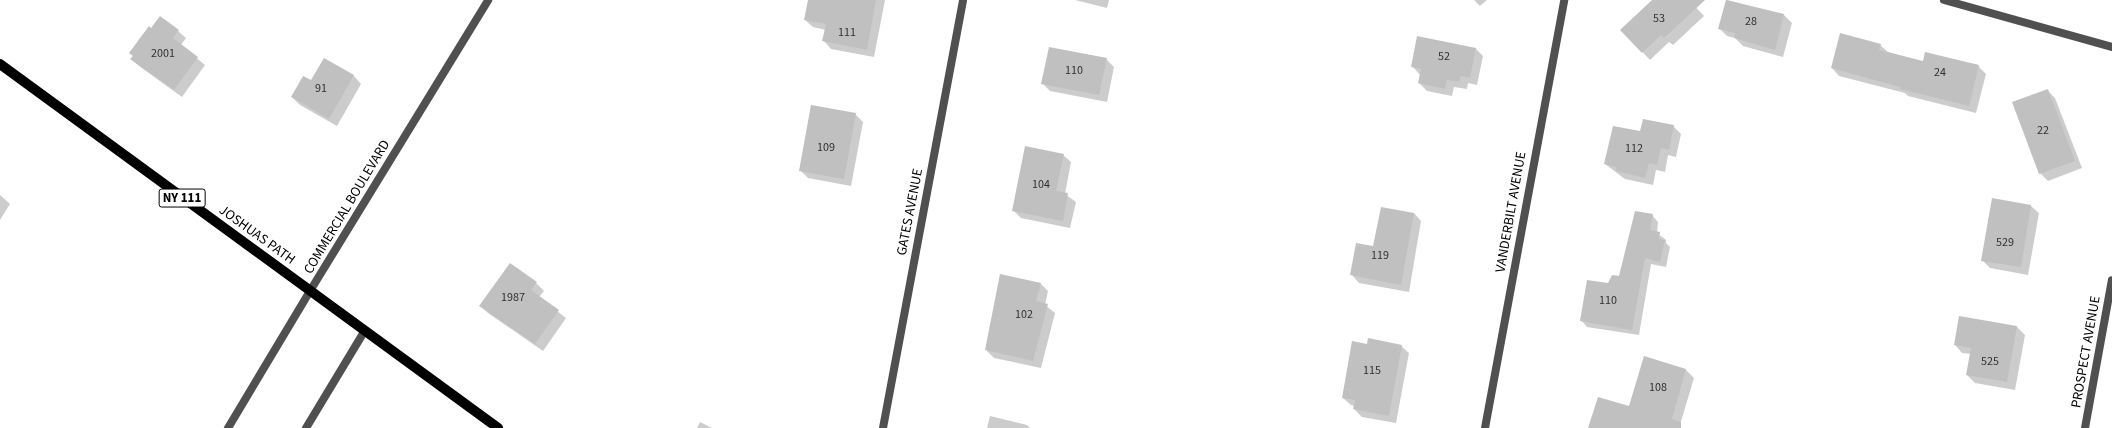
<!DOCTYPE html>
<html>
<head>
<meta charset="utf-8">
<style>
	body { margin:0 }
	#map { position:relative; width:2112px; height:428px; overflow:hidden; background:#fff; font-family:"Source Sans 3",sans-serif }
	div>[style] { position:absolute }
	.shadow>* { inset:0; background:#0003 }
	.building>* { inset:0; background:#c0c0c0 }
	.service>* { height:8px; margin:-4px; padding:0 4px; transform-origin:4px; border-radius:4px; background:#505050 }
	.minor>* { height:8px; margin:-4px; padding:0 4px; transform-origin:4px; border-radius:4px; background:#505050 }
	.primary>* { height:10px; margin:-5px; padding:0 5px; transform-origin:5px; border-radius:5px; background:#000 }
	span { translate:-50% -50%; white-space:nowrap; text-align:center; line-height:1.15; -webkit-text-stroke:3px #fff; paint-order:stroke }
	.number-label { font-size:12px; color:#303030 }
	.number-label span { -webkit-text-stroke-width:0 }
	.shield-label span { padding:1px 3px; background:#fff; border:1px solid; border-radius:3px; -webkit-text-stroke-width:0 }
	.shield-label { font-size:13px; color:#000; font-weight:700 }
	.street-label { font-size:14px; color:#000 }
</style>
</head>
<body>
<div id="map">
	<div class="shadow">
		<div style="clip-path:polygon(809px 0,885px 0,874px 57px,831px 49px,824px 41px,826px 30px,813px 27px,805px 20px)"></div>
		<div style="clip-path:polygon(1075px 0,1109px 0,1107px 8px)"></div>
		<div style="clip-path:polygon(1474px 0,1487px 0,1480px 6px)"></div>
		<div style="clip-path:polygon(1654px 0,1689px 0,1704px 16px,1673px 45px,1669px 42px,1650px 60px,1622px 30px)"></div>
		<div style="clip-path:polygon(1727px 0,1784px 15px,1792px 23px,1783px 57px,1743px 46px,1735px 38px,1727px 36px,1720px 29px)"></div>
		<div style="clip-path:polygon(151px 30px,178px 31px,186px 38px,181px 45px,205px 65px,182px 97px,139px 66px,131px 59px)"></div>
		<div style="clip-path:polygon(1880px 45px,1888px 52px,1924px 62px,1978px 66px,1986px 74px,1976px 113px,1908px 96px,1905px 93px,1839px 76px,1832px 68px)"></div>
		<div style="clip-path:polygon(1475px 48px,1483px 56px,1477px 85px,1468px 83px,1467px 89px,1454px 87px,1452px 96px,1427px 91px,1419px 83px,1420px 75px,1413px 67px)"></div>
		<div style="clip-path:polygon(324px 59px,354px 76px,361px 84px,337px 126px,300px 105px,292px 97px,311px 81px)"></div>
		<div style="clip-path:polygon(1106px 59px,1114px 67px,1107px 102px,1050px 91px,1042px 83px)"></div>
		<div style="clip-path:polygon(2047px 90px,2055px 98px,2082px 168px,2048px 181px,2040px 173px)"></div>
		<div style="clip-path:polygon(855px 114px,863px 122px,851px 186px,808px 178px,800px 170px)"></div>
		<div style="clip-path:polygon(1673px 126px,1681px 134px,1676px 157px,1668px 155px,1665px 172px,1656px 170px,1653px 185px,1625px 179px,1605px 164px,1641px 132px)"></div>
		<div style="clip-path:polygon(1063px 155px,1071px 162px,1065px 194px,1076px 202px,1070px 228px,1021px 218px,1013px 210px)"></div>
		<div style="clip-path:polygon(0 195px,10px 204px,0 220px)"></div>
		<div style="clip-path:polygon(1993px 199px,2031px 206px,2039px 213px,2028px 275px,1990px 268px,1982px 260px)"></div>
		<div style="clip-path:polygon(1414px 213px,1421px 221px,1409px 292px,1359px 283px,1352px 275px,1374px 247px)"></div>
		<div style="clip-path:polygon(1652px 215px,1658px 222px,1657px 233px,1666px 240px,1666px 243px,1670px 247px,1666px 267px,1651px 264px,1639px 335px,1587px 327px,1581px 320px,1608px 284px,1620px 278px)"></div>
		<div style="clip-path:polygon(536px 283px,544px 291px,539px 297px,566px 318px,543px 351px,488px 313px,481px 306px)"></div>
		<div style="clip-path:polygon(1041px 284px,1048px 291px,1045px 305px,1055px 313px,1041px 368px,994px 358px,986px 350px)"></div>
		<div style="clip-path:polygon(1960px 317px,2017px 327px,2025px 335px,2015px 390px,1975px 383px,1967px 375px,1971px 354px,1962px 353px,1955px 345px)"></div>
		<div style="clip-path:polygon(1367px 345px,1401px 346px,1409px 353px,1396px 423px,1362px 417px,1354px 409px,1355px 406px,1351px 405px,1343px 398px)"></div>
		<div style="clip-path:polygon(1645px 357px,1686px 370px,1694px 378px,1679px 428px,1589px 428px,1630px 408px)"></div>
		<div style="clip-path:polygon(990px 416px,1027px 425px,1030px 428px,987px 428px)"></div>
		<div style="clip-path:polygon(700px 422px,712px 428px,697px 428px)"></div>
	</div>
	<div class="building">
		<div style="clip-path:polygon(808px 0,876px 0,867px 50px,822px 41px,826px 24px,804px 20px)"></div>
		<div style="clip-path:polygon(1652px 0,1705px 0,1664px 38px,1661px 35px,1642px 53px,1620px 30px)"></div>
		<div style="clip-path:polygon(1726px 0,1784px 14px,1775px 50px,1734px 38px,1735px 33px,1718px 29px)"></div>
		<div style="clip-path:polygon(160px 16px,179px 30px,173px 38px,198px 57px,174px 90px,130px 59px,133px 56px,129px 53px,149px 26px,151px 28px)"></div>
		<div style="clip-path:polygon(1840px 33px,1881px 44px,1879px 50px,1923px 61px,1925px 52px,1979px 65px,1969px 106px,1900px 89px,1900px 87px,1831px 68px)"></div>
		<div style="clip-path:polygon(1417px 36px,1476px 48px,1470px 78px,1461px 76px,1459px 82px,1447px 80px,1445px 89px,1418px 83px,1421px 69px,1411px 67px)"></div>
		<div style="clip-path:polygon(1049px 47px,1107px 58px,1099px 95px,1041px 84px)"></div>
		<div style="clip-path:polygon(324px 58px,354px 75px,329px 119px,291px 97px,303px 76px,311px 80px)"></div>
		<div style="clip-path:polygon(2048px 89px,2075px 161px,2039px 174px,2012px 102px)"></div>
		<div style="clip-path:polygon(811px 105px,856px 113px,844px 179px,799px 171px)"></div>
		<div style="clip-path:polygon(1643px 119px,1674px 125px,1669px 150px,1661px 148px,1657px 165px,1649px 163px,1645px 178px,1616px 171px,1616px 167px,1604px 164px,1613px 126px,1640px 131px)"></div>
		<div style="clip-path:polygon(1025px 146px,1064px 154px,1056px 191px,1068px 193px,1063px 221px,1012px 211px)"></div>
		<div style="clip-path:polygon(1992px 198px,2031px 205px,2021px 267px,1981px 261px)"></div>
		<div style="clip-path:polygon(1381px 207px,1414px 213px,1401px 285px,1350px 275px,1356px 243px,1373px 246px)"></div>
		<div style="clip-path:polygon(1635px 211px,1653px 214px,1650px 230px,1660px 232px,1659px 239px,1665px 240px,1660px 262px,1645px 258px,1632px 330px,1580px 321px,1587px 280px,1608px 283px,1612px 275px,1619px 276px)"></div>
		<div style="clip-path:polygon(510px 263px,537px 282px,531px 290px,559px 310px,535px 344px,479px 306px)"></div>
		<div style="clip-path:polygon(1000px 274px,1041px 283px,1036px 301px,1048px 304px,1033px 361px,985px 350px)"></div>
		<div style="clip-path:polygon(1959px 316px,2017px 326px,2007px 382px,1966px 375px,1971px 348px,1954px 345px)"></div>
		<div style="clip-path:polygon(1368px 338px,1402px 345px,1389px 416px,1353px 409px,1355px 400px,1342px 398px,1352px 341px,1367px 344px)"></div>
		<div style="clip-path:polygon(1644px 356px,1686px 369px,1672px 419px,1681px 422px,1681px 428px,1588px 428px,1598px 397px,1629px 406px)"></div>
	</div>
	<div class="service">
		<div style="left:310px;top:291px;width:341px;rotate:-58.5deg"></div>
	</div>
	<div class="minor">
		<div style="left:1944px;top:0;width:174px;rotate:15.6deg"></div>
		<div style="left:228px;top:428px;width:160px;rotate:-59.1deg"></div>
		<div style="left:306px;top:428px;width:112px;rotate:-58.9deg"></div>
		<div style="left:883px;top:428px;width:435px;rotate:-79.4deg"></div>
		<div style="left:1485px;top:428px;width:435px;rotate:-79.5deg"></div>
		<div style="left:2085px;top:428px;width:150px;rotate:-79.7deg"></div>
	</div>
	<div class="primary">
		<div style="left:0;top:64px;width:617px;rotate:36.16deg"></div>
	</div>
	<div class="number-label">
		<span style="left:1659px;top:19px">53</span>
		<span style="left:1751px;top:22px">28</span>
		<span style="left:847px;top:33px">111</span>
		<span style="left:163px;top:54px">2001</span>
		<span style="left:1444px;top:57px">52</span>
		<span style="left:1074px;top:71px">110</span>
		<span style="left:1940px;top:73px">24</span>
		<span style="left:321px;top:89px">91</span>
		<span style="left:2043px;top:131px">22</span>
		<span style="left:826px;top:148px">109</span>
		<span style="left:1634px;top:149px">112</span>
		<span style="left:1041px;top:185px">104</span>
		<span style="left:2005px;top:243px">529</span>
		<span style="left:1380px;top:256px">119</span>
		<span style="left:513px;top:298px">1987</span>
		<span style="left:1608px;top:301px">110</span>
		<span style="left:1024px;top:315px">102</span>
		<span style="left:1990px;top:362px">525</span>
		<span style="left:1372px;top:371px">115</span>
		<span style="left:1658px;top:388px">108</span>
	</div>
	<div class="shield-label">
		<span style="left:182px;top:198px">NY 111</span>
	</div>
	<div class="street-label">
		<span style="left:347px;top:207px;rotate:-59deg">COMMERCIAL BOULEVARD</span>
		<span style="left:910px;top:212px;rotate:-79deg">GATES AVENUE</span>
		<span style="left:1511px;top:212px;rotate:-80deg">VANDERBILT AVENUE</span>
		<span style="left:257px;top:235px;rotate:36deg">JOSHUAS PATH</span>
		<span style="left:2086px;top:352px;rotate:-80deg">PROSPECT AVENUE</span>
	</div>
</div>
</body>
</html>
